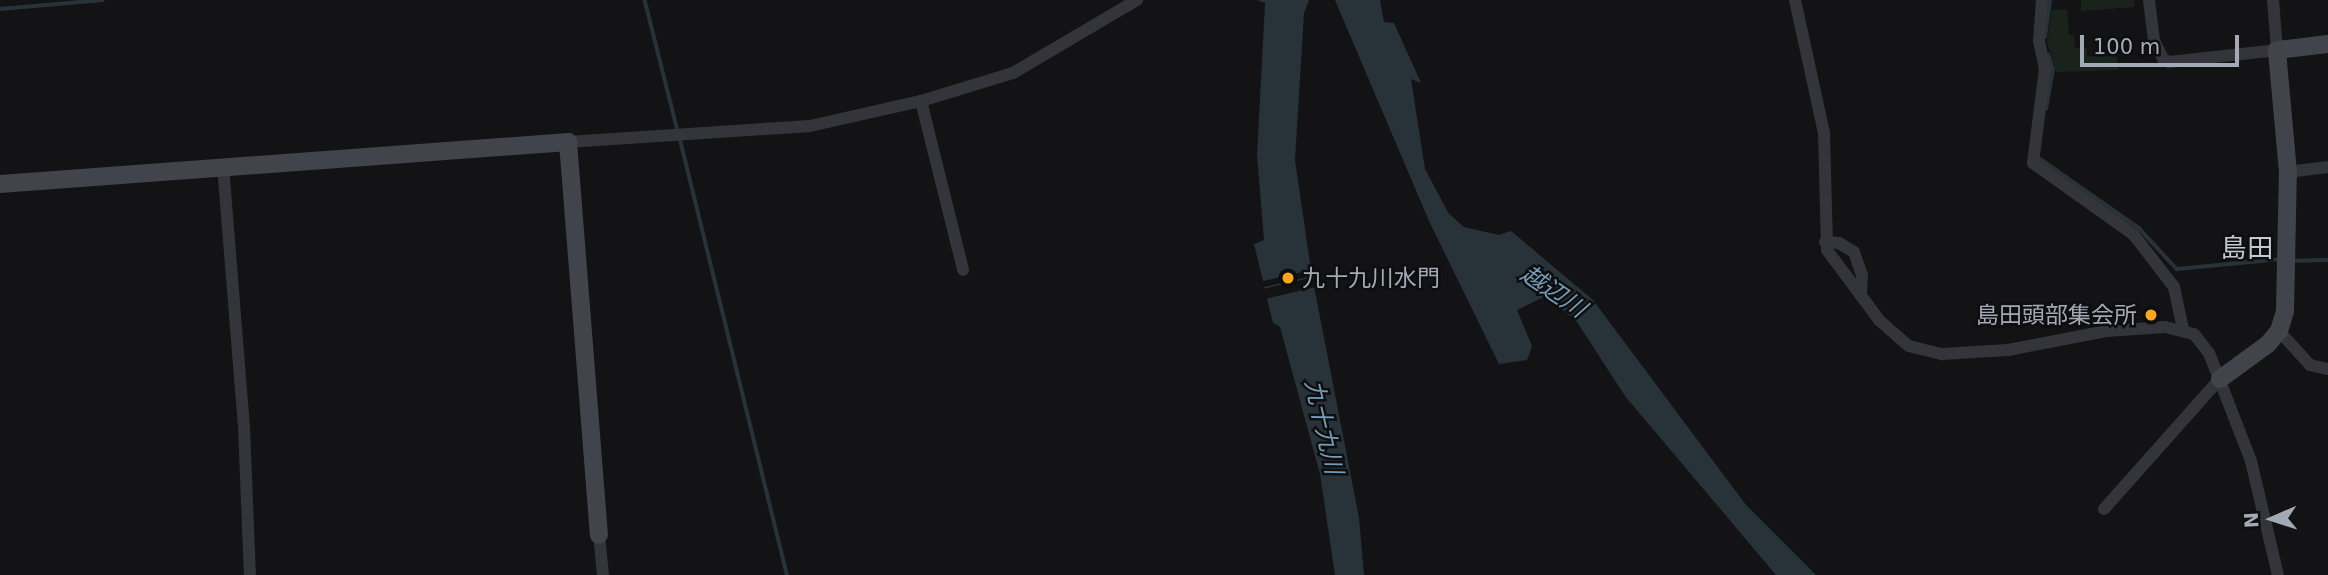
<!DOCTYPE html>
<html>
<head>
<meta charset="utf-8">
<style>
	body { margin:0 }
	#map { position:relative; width:2328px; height:575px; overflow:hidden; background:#131315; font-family:"DejaVu Sans","Noto Sans JP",sans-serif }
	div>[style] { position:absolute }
	.green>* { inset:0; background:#1a231b }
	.water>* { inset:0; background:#283339 }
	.pier>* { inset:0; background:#131315 }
	.stream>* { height:3.5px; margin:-1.75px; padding:0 1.75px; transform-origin:1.75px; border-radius:1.75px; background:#283339 }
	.street>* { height:12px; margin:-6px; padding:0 6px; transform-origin:6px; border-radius:6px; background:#33353a }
	.secondary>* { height:18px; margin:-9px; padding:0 9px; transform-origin:9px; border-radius:9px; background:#41444a }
	.dots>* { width:19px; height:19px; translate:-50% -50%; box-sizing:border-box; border:4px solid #0e0e10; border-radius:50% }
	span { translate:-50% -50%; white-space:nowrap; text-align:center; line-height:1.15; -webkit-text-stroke:5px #0e0e10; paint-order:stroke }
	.poi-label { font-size:23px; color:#a3aab6 }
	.left { translate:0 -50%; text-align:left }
	.right { translate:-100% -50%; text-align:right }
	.water-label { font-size:24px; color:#769cb5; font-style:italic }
	.quarter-label { font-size:26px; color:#c4c9d2 }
	.north { position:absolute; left:2237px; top:484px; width:70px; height:70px; -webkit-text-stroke:5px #0e0e10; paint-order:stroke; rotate:267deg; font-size:19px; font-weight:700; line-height:28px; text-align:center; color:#a3aab6 }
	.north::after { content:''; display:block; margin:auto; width:24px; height:32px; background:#a3aab6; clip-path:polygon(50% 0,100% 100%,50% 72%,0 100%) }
	.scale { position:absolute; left:2080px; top:35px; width:159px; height:32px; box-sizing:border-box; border:4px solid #a3aab6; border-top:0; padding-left:9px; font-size:21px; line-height:24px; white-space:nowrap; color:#a3aab6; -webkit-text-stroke:5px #0e0e10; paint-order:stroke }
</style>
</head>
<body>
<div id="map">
	<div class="green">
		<div style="clip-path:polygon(2081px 0,2134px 0,2134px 7px,2081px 11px)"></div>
		<div style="clip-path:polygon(2067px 9px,2069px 35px,2074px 35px,2075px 48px,2087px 48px,2087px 56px,2117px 56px,2118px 70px,2056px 72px,2047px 42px,2052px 10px)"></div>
	</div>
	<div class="water">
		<div style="clip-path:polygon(1257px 0,1309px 0,1304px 13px,1295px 160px,1311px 270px,1263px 281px,1254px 244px,1264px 240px,1257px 155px,1265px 3px)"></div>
		<div style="clip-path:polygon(1335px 0,1380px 0,1384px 22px,1394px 23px,1421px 83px,1411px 79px,1425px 169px,1449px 214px,1464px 227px,1499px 235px,1511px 231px,1593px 300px,1746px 505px,1816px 575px,1776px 575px,1625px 396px,1577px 322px,1546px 296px,1517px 310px,1532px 346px,1527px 360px,1499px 364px,1429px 221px)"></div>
		<div style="clip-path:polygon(1312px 276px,1359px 518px,1364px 575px,1335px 575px,1320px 474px,1280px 327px,1273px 323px,1264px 287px)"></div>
	</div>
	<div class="pier">
		<div style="clip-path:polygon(1314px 277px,1316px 287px,1265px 299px,1263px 289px)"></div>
	</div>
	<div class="stream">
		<div style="left:645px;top:0;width:135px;rotate:75.9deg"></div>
		<div style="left:0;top:9px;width:103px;rotate:-5deg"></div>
		<div style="left:2045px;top:37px;width:37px;rotate:-82deg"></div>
		<div style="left:2046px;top:109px;width:40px;rotate:-80deg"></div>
		<div style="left:2053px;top:70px;width:16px;rotate:-108deg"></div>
		<div style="left:680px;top:138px;width:450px;rotate:76.2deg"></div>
		<div style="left:2039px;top:158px;width:122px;rotate:35deg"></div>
		<div style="left:2139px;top:228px;width:56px;rotate:47.2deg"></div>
		<div style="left:2177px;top:269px;width:104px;rotate:-5.5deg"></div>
		<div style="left:2292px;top:261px;width:36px;rotate:-2deg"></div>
	</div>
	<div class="street">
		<div style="left:1795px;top:0;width:136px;rotate:77.7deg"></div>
		<div style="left:1824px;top:133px;width:117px;rotate:88.5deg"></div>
		<div style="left:1827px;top:250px;width:89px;rotate:53.3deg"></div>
		<div style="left:1880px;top:321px;width:38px;rotate:41deg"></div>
		<div style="left:1909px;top:346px;width:34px;rotate:14deg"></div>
		<div style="left:1942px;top:354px;width:66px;rotate:-3.5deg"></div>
		<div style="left:2008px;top:350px;width:101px;rotate:-10.9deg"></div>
		<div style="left:2107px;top:331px;width:58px;rotate:-3.9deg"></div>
		<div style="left:2165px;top:327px;width:30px;rotate:14deg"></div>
		<div style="left:2194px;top:334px;width:24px;rotate:52deg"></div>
		<div style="left:2209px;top:353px;width:116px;rotate:68.7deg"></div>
		<div style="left:2251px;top:461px;width:117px;rotate:76.7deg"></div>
		<div style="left:2042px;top:0;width:41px;rotate:94.2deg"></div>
		<div style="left:2039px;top:41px;width:29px;rotate:78deg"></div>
		<div style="left:2045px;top:69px;width:95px;rotate:97.3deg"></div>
		<div style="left:2033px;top:163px;width:123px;rotate:35.4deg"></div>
		<div style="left:2133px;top:234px;width:67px;rotate:52.3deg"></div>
		<div style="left:2174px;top:287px;width:43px;rotate:77.9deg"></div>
		<div style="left:2149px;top:0;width:41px;rotate:83deg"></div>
		<div style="left:2154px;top:41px;width:20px;rotate:63deg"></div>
		<div style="left:2163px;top:59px;width:7px;rotate:27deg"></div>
		<div style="left:2169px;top:62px;width:109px;rotate:-6.3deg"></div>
		<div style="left:2277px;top:50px;width:50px;rotate:-94.6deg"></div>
		<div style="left:921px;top:101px;width:174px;rotate:76deg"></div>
		<div style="left:568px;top:142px;width:243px;rotate:-3.8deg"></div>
		<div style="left:810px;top:126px;width:114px;rotate:-12.7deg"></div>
		<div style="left:921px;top:101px;width:96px;rotate:-16.9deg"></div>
		<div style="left:1013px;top:73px;width:144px;rotate:-30.5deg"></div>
		<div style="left:223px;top:166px;width:262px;rotate:85.4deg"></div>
		<div style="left:244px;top:427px;width:148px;rotate:87.7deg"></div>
		<div style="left:2288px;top:172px;width:40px;rotate:-7.1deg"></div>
		<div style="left:1825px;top:242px;width:14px;rotate:4deg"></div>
		<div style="left:1839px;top:243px;width:17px;rotate:31deg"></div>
		<div style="left:1854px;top:252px;width:24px;rotate:71deg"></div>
		<div style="left:1862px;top:275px;width:21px;rotate:93deg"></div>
		<div style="left:2279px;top:331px;width:46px;rotate:47.6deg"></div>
		<div style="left:2310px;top:365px;width:18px;rotate:13deg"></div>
		<div style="left:2104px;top:509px;width:174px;rotate:-48.3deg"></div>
		<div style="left:599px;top:535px;width:40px;rotate:84.3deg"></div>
	</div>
	<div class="secondary">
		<div style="left:0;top:184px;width:570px;rotate:-4.23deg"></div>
		<div style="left:568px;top:142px;width:394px;rotate:85.5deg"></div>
		<div style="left:2220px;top:379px;width:59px;rotate:-36.1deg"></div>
		<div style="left:2268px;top:344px;width:17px;rotate:-50deg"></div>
		<div style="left:2279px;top:331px;width:21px;rotate:-73deg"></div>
		<div style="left:2285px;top:311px;width:139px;rotate:-88.8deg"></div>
		<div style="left:2288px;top:172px;width:122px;rotate:-95.2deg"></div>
		<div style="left:2277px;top:50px;width:51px;rotate:-6.7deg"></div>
	</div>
	<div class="dots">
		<div style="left:1288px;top:278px;background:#ffa620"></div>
		<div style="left:2151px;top:315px;background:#ffa620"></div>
	</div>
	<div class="poi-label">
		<span class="left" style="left:1302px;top:278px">九十九川水門</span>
		<span class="right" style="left:2137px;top:315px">島田頭部集会所</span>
	</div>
	<div class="water-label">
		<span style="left:1553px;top:292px;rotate:34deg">越辺川</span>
		<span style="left:1323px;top:427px;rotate:77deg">九十九川</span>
	</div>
	<div class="quarter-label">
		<span style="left:2247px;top:249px">島田</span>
	</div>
	<div class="north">N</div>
	<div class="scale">100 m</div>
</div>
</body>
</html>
